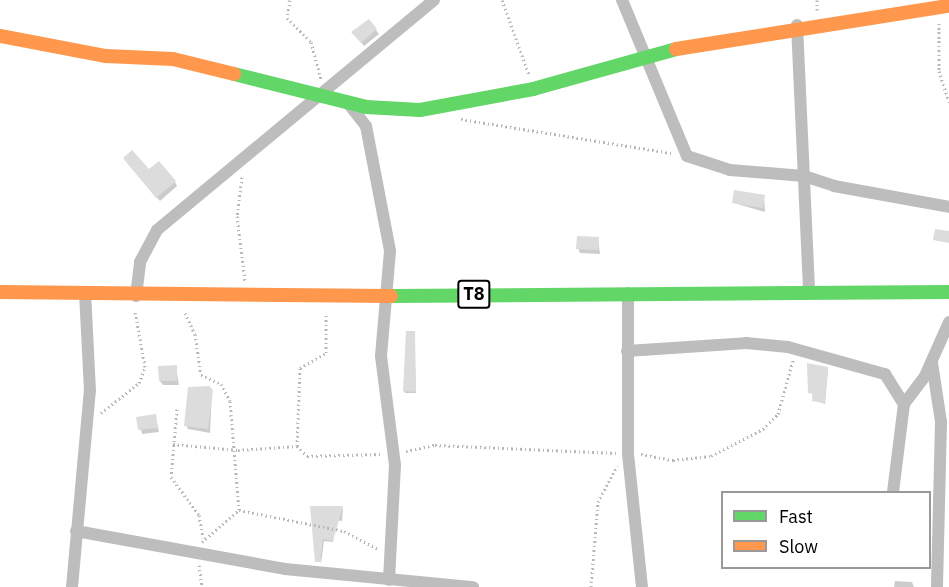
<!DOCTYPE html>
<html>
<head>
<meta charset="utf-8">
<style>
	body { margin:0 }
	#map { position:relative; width:949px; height:587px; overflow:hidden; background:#fff; font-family:"IBM Plex Sans",sans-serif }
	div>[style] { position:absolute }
	.shadow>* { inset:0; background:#0003 }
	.building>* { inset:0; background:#dcdcdc }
	.path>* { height:3px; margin-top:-1.5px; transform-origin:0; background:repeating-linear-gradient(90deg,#b8b8b8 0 1.5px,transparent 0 4.5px) }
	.street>* { height:12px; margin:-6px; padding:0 6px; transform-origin:6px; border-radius:6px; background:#bdbdbd }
	.fast>* { height:14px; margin:-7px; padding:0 7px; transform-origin:7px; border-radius:7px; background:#63d668 }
	.slow>* { height:14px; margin:-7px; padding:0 7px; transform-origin:7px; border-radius:7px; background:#ff974d }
	span { translate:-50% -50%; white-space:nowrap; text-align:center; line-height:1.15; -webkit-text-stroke:4.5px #fff; paint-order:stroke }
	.shield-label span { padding:2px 4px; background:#fff; border:2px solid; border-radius:4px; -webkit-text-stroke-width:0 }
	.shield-label { font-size:18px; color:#000; font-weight:700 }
	.legend { position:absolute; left:721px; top:491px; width:210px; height:78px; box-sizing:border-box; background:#fff; border:2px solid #999; margin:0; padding:8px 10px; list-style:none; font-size:18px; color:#000 }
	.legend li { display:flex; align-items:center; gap:12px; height:30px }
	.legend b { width:30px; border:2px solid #999 }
</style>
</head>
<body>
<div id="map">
	<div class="shadow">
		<div style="clip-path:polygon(369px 21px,379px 34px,364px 46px,356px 36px)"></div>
		<div style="clip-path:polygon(127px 163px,175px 182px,177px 186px,160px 201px)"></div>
		<div style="clip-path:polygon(764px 196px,765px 212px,734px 203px)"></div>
		<div style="clip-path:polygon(598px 239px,600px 254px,580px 253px,578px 248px)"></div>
		<div style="clip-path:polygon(414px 332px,416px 393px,405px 393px,404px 391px)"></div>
		<div style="clip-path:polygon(809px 365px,828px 370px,825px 404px,813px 400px)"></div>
		<div style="clip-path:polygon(176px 367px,179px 385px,163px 385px,160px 381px)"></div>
		<div style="clip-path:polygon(212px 391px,210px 433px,188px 429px,186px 425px)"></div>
		<div style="clip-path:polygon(155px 415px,159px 432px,142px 434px,138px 418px)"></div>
		<div style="clip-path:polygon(312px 507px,343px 509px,342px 521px,335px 520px,333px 542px,324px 541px,321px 564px)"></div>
		<div style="clip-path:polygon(895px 581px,912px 582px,914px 587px,894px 587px)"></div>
	</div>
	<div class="building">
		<div style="clip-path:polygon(369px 19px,377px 29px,361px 43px,351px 32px)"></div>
		<div style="clip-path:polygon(132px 150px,149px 169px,159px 161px,176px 181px,156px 198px,123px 158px)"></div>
		<div style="clip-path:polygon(734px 190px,765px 195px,763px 208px,732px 203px)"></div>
		<div style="clip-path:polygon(935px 229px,949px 231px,949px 243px,933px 240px)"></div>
		<div style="clip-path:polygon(577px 236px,599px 237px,598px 250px,576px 249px)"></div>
		<div style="clip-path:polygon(406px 331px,415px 331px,416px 392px,403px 391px)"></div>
		<div style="clip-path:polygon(807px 363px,828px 367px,825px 403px,812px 401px,813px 394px,808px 393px)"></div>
		<div style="clip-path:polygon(177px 365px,177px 381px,159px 381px,158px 366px)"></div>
		<div style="clip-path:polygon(209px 386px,213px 390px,208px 429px,184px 426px,188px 387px)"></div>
		<div style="clip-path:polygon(156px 414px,158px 428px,138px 430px,136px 417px)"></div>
		<div style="clip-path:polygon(310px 506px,343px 506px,333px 541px,323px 539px,320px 562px,315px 562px)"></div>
	</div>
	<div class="path">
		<div style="left:290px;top:0;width:18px;rotate:99deg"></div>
		<div style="left:287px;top:18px;width:34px;rotate:45deg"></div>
		<div style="left:311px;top:42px;width:38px;rotate:75deg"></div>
		<div style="left:502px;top:0;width:80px;rotate:70.2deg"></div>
		<div style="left:817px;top:0;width:10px;rotate:90deg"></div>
		<div style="left:939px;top:23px;width:48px;rotate:90deg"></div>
		<div style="left:939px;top:71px;width:33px;rotate:72deg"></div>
		<div style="left:461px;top:119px;width:213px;rotate:9.2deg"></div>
		<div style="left:242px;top:177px;width:39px;rotate:97deg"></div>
		<div style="left:237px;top:216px;width:65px;rotate:83deg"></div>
		<div style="left:185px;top:313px;width:23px;rotate:65deg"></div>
		<div style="left:195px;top:334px;width:41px;rotate:81.7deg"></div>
		<div style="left:201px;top:375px;width:22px;rotate:24deg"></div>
		<div style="left:221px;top:384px;width:19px;rotate:62deg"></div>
		<div style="left:230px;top:401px;width:109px;rotate:85.3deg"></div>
		<div style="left:177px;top:409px;width:68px;rotate:95deg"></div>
		<div style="left:171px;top:477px;width:47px;rotate:53.6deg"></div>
		<div style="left:199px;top:515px;width:23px;rotate:80deg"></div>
		<div style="left:101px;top:413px;width:48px;rotate:-38.3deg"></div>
		<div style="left:139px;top:383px;width:17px;rotate:-69deg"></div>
		<div style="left:145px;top:367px;width:57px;rotate:-100.1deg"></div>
		<div style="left:173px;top:444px;width:65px;rotate:5.3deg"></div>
		<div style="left:238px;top:450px;width:59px;rotate:-3.9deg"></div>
		<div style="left:297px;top:446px;width:78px;rotate:-87.8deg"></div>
		<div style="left:300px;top:368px;width:30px;rotate:-30deg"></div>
		<div style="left:326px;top:353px;width:39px;rotate:-90deg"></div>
		<div style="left:297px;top:446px;width:14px;rotate:45deg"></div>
		<div style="left:307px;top:456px;width:74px;rotate:-1.5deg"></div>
		<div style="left:406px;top:451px;width:30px;rotate:-12deg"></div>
		<div style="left:435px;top:445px;width:182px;rotate:2.5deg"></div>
		<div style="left:641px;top:454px;width:33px;rotate:11deg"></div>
		<div style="left:673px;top:460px;width:38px;rotate:-6deg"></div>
		<div style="left:711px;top:456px;width:59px;rotate:-27.4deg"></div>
		<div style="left:763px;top:429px;width:21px;rotate:-45deg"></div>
		<div style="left:778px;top:414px;width:56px;rotate:-74.5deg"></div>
		<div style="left:202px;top:542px;width:49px;rotate:-40.9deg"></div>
		<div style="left:239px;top:510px;width:107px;rotate:11.3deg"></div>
		<div style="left:344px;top:531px;width:38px;rotate:28deg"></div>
		<div style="left:199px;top:565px;width:22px;rotate:82deg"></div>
		<div style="left:591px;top:587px;width:85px;rotate:-85.3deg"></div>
		<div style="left:598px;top:502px;width:41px;rotate:-62.2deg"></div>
	</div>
	<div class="street">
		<div style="left:622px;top:0;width:169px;rotate:67.4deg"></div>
		<div style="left:687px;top:156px;width:45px;rotate:18deg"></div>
		<div style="left:730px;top:170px;width:74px;rotate:4.6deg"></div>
		<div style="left:804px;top:176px;width:32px;rotate:18deg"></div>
		<div style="left:834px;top:186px;width:117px;rotate:10.3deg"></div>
		<div style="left:797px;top:25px;width:267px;rotate:87.4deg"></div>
		<div style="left:348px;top:103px;width:29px;rotate:52deg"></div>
		<div style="left:366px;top:126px;width:127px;rotate:79.1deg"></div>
		<div style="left:390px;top:251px;width:105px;rotate:94.9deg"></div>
		<div style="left:381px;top:356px;width:110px;rotate:82.7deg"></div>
		<div style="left:395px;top:465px;width:115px;rotate:93deg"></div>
		<div style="left:628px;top:293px;width:161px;rotate:90deg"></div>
		<div style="left:628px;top:454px;width:134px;rotate:84deg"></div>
		<div style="left:136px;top:296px;width:34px;rotate:-83deg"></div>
		<div style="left:140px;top:262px;width:36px;rotate:-62deg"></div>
		<div style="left:157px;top:230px;width:360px;rotate:-39.7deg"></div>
		<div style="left:627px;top:351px;width:119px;rotate:-3.8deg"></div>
		<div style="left:746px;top:343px;width:42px;rotate:5.4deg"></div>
		<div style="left:788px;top:347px;width:101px;rotate:15.6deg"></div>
		<div style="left:885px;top:374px;width:36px;rotate:58deg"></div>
		<div style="left:932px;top:363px;width:60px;rotate:81.3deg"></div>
		<div style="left:941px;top:422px;width:165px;rotate:91.4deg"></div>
		<div style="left:893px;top:492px;width:89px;rotate:-82.9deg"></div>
		<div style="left:904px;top:404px;width:35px;rotate:-53deg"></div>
		<div style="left:925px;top:376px;width:59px;rotate:-66deg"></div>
		<div style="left:76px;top:531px;width:212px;rotate:10.3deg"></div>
		<div style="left:285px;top:569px;width:189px;rotate:5.5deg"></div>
		<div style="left:72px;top:587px;width:197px;rotate:-84.8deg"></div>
		<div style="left:90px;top:391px;width:99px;rotate:-92.9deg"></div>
	</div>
	<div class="fast">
		<div style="left:234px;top:74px;width:136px;rotate:14deg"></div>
		<div style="left:366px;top:107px;width:54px;rotate:3.2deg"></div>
		<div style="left:420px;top:110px;width:115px;rotate:-10.5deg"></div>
		<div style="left:533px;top:89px;width:148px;rotate:-15.6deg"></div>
		<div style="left:391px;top:296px;width:558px;rotate:-0.41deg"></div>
	</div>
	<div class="slow">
		<div style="left:0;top:36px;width:108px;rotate:10.7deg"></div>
		<div style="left:106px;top:56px;width:67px;rotate:2.6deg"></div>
		<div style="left:173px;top:59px;width:63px;rotate:13.8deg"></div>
		<div style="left:676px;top:49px;width:276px;rotate:-9deg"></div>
		<div style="left:0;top:292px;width:391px;rotate:0.6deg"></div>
	</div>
	<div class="shield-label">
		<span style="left:474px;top:294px">T8</span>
	</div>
	<ul class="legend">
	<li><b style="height:8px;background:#63d668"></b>Fast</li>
	<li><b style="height:8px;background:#ff974d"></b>Slow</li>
	</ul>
</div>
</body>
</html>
